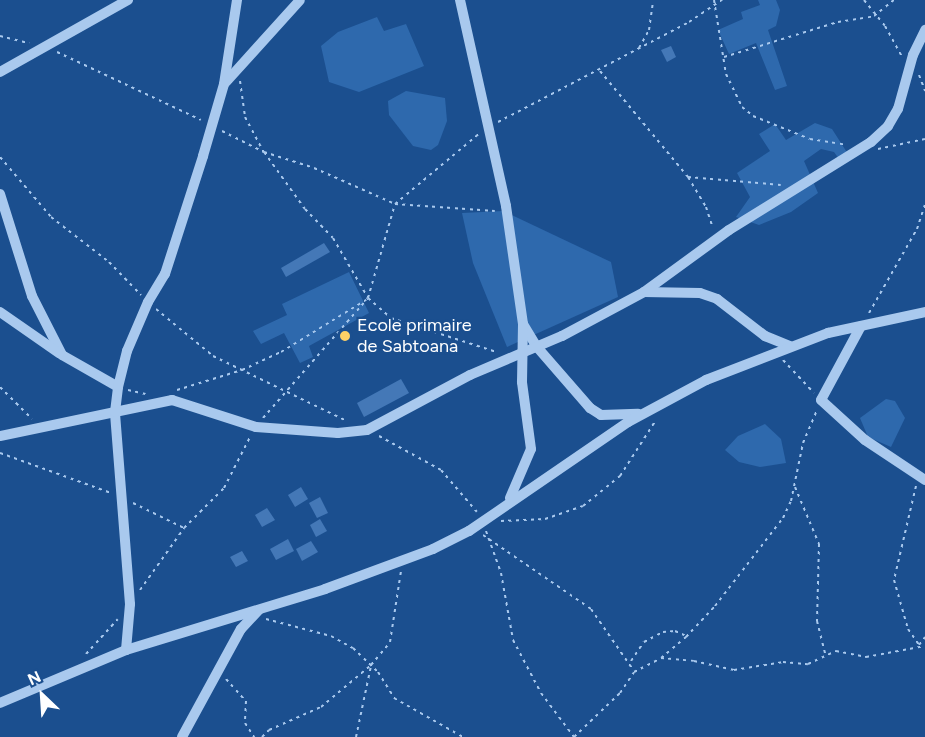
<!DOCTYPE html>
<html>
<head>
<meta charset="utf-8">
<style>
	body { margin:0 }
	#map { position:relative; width:925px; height:737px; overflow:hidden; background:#1b4f8f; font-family:Figtree,sans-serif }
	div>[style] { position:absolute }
	.green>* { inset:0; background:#2e69ad }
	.building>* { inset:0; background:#4478b7 }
	.path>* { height:2px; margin-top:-1px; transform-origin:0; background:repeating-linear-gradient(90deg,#a9c9ee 0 3px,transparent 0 7.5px) }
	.minor>* { height:10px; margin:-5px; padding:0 5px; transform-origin:5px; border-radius:5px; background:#a9c9ee }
	.dots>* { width:16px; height:16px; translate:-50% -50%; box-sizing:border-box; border:3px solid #1b4f8f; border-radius:50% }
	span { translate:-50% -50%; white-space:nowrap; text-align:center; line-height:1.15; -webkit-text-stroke:4.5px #1b4f8f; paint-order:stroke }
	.poi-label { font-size:18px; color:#fff }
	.left { translate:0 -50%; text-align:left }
	.north { position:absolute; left:12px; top:665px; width:60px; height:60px; -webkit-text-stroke:4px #1b4f8f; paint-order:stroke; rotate:335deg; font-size:16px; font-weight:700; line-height:24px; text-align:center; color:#fff }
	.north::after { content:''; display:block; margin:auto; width:21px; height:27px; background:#fff; clip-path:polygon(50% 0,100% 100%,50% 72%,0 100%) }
</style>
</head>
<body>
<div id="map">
	<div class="green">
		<div style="clip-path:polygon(758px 0,776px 0,780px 10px,776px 26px,768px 30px,787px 86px,775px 90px,756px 43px,729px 54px,718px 30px,743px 19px,741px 12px,760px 5px)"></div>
		<div style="clip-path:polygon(377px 17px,384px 31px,406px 24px,424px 66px,359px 92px,329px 82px,321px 46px,338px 32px)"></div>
		<div style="clip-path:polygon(406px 91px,445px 98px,447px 121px,438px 145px,431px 150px,413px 146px,389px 115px,388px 101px)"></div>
		<div style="clip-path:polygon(815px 123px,832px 129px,848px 154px,839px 159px,834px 152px,821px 149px,804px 161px,818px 193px,791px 212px,759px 225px,736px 217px,750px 197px,737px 173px,770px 151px,759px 134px,775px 124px,786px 140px)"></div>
		<div style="clip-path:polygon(503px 211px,611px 262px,618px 297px,507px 347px,473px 263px,462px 213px)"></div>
		<div style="clip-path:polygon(349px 272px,369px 313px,309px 346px,313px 357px,300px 363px,284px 333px,261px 344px,253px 331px,287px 315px,282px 304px)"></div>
		<div style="clip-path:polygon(886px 399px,895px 401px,905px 418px,891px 447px,868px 437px,860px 418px)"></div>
		<div style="clip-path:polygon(765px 424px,781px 439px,786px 463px,760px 467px,739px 462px,725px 450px,738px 436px)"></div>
	</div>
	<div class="building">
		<div style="clip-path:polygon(671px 46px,676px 57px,667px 62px,661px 50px)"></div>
		<div style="clip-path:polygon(324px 243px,330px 252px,286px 277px,281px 268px)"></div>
		<div style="clip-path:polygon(401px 379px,409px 393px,364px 417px,357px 403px)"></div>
		<div style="clip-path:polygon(301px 487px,308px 499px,295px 507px,288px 495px)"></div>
		<div style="clip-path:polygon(320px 497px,328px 513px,317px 518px,309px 503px)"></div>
		<div style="clip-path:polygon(267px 508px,275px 520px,262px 527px,255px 515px)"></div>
		<div style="clip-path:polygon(320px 519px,327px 531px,316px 537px,310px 525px)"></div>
		<div style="clip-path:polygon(288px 539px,294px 551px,276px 560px,270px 549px)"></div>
		<div style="clip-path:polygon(311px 541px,318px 552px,302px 561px,296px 549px)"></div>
		<div style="clip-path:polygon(242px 551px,248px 561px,236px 567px,230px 557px)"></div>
	</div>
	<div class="path">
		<div style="left:714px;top:0;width:75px;rotate:80.8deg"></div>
		<div style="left:726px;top:74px;width:37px;rotate:64deg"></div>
		<div style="left:742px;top:107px;width:14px;rotate:39deg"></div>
		<div style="left:753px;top:116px;width:61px;rotate:22deg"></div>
		<div style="left:810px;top:139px;width:36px;rotate:9deg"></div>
		<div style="left:864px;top:0;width:33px;rotate:51deg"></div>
		<div style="left:885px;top:26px;width:35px;rotate:61deg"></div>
		<div style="left:0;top:36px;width:30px;rotate:14deg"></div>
		<div style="left:639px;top:48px;width:21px;rotate:-61deg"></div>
		<div style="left:649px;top:30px;width:30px;rotate:-82deg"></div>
		<div style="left:57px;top:52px;width:159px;rotate:25.3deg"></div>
		<div style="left:724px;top:57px;width:119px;rotate:-17.1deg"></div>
		<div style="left:838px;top:22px;width:36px;rotate:-9deg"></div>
		<div style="left:874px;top:16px;width:26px;rotate:-39deg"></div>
		<div style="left:600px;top:71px;width:138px;rotate:50.3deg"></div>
		<div style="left:688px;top:177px;width:35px;rotate:59deg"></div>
		<div style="left:706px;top:207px;width:22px;rotate:72deg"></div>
		<div style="left:919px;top:75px;width:17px;rotate:69deg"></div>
		<div style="left:240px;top:81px;width:36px;rotate:82deg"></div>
		<div style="left:245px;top:117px;width:40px;rotate:62deg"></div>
		<div style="left:264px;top:152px;width:70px;rotate:54.3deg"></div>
		<div style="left:305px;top:209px;width:40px;rotate:46deg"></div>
		<div style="left:333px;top:238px;width:69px;rotate:59.7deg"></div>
		<div style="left:368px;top:298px;width:30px;rotate:41deg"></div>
		<div style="left:391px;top:318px;width:110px;rotate:17.9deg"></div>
		<div style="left:498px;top:122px;width:216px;rotate:-27.6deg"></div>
		<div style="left:689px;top:22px;width:40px;rotate:-34deg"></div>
		<div style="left:222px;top:131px;width:47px;rotate:26.6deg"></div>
		<div style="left:264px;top:152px;width:52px;rotate:17.7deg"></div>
		<div style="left:314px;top:168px;width:89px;rotate:24deg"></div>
		<div style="left:395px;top:204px;width:100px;rotate:4deg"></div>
		<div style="left:878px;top:149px;width:48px;rotate:-12deg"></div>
		<div style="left:0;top:157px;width:79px;rotate:49.6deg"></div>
		<div style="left:51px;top:217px;width:73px;rotate:37.8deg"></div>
		<div style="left:109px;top:262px;width:46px;rotate:45.9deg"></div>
		<div style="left:688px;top:177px;width:93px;rotate:4.9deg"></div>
		<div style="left:156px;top:309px;width:74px;rotate:39.5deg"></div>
		<div style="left:213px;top:356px;width:149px;rotate:25.9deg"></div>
		<div style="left:869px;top:313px;width:97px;rotate:-60.3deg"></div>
		<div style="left:917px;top:229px;width:26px;rotate:-72deg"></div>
		<div style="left:783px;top:360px;width:45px;rotate:46.8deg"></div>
		<div style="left:0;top:387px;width:45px;rotate:45deg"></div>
		<div style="left:128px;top:390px;width:18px;rotate:13deg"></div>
		<div style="left:177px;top:390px;width:68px;rotate:-17.1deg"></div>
		<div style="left:242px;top:370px;width:43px;rotate:-24.8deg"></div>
		<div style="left:281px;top:352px;width:100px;rotate:-31.5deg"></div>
		<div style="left:263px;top:418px;width:159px;rotate:-48.8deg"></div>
		<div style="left:368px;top:298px;width:98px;rotate:-74deg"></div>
		<div style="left:395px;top:204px;width:111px;rotate:-39.9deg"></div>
		<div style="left:379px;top:436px;width:71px;rotate:28.7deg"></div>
		<div style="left:441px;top:470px;width:55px;rotate:49.4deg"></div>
		<div style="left:0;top:453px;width:118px;rotate:19.8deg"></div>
		<div style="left:916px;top:486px;width:97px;rotate:103.2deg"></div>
		<div style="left:894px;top:580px;width:51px;rotate:74.1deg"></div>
		<div style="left:908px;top:629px;width:19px;rotate:55deg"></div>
		<div style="left:919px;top:645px;width:10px;rotate:-53deg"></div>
		<div style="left:795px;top:487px;width:62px;rotate:67.2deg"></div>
		<div style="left:819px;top:544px;width:77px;rotate:91.5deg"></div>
		<div style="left:817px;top:621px;width:36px;rotate:76deg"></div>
		<div style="left:133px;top:503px;width:57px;rotate:26.1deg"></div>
		<div style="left:501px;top:521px;width:44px;rotate:-2.6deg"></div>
		<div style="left:545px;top:519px;width:40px;rotate:-18.9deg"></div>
		<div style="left:583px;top:506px;width:48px;rotate:-39deg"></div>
		<div style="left:620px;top:476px;width:67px;rotate:-57.3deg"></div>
		<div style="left:486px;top:531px;width:45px;rotate:70.3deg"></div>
		<div style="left:501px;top:573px;width:68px;rotate:79.8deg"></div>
		<div style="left:513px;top:640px;width:60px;rotate:62.2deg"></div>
		<div style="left:541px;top:693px;width:55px;rotate:53.1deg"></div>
		<div style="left:483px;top:535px;width:131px;rotate:34.4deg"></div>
		<div style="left:591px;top:609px;width:75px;rotate:55.3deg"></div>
		<div style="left:140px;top:590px;width:76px;rotate:-54.6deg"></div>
		<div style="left:184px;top:528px;width:57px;rotate:-45deg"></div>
		<div style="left:224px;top:488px;width:59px;rotate:-63deg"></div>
		<div style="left:266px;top:619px;width:67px;rotate:14.7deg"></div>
		<div style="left:331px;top:636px;width:25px;rotate:29deg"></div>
		<div style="left:353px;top:648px;width:35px;rotate:44deg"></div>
		<div style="left:378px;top:672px;width:31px;rotate:58deg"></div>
		<div style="left:394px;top:698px;width:79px;rotate:29.5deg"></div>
		<div style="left:86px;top:654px;width:47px;rotate:-47.6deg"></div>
		<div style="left:661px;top:658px;width:33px;rotate:5deg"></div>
		<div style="left:694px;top:661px;width:41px;rotate:12.7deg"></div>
		<div style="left:734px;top:670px;width:50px;rotate:-9.3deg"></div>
		<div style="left:783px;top:662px;width:25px;rotate:5deg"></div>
		<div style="left:808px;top:664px;width:31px;rotate:-25deg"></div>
		<div style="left:836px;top:651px;width:31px;rotate:11deg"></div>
		<div style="left:866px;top:657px;width:60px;rotate:-10.6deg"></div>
		<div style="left:631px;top:661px;width:23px;rotate:-56deg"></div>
		<div style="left:644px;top:642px;width:21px;rotate:-28deg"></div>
		<div style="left:663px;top:632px;width:12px;rotate:-5deg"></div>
		<div style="left:675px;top:631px;width:12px;rotate:24deg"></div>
		<div style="left:226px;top:679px;width:30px;rotate:48deg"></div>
		<div style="left:246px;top:701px;width:22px;rotate:93deg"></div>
		<div style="left:245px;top:723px;width:17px;rotate:57deg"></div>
		<div style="left:262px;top:737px;width:10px;rotate:-45deg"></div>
		<div style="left:269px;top:730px;width:57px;rotate:-23.9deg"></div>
		<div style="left:321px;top:707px;width:65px;rotate:-40deg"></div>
		<div style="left:371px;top:665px;width:30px;rotate:-50deg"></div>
		<div style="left:390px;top:642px;width:72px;rotate:-81.2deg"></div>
		<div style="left:356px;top:737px;width:73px;rotate:-78.1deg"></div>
		<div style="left:574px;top:737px;width:64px;rotate:-43.7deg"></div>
		<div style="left:620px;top:693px;width:25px;rotate:-56deg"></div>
		<div style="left:634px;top:672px;width:30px;rotate:-27deg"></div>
		<div style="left:661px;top:658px;width:33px;rotate:-40deg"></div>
		<div style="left:686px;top:637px;width:42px;rotate:-46.9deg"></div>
		<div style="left:715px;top:606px;width:111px;rotate:-52.3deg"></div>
		<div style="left:783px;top:518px;width:19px;rotate:-65deg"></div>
		<div style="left:791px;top:501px;width:59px;rotate:-78.3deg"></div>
		<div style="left:803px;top:443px;width:36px;rotate:-67deg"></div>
	</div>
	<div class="minor">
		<div style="left:460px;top:0;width:211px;rotate:77.4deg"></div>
		<div style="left:506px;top:206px;width:119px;rotate:81.8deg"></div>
		<div style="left:523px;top:324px;width:27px;rotate:59deg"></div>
		<div style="left:537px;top:347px;width:81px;rotate:49deg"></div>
		<div style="left:590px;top:408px;width:13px;rotate:32deg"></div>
		<div style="left:601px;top:415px;width:37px;rotate:-2deg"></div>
		<div style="left:0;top:72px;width:147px;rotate:-29.4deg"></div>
		<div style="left:226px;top:82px;width:110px;rotate:-47.9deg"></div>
		<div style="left:0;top:194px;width:107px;rotate:72.6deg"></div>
		<div style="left:32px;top:296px;width:66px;rotate:63deg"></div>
		<div style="left:62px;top:355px;width:64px;rotate:29.7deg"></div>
		<div style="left:644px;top:292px;width:56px;rotate:1deg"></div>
		<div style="left:700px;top:293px;width:18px;rotate:19deg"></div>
		<div style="left:717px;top:299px;width:61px;rotate:37.6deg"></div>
		<div style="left:765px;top:336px;width:27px;rotate:22deg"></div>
		<div style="left:0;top:312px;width:72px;rotate:34.8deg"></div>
		<div style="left:861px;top:326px;width:84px;rotate:118.4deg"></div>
		<div style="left:821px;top:400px;width:59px;rotate:42.3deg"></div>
		<div style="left:865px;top:440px;width:72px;rotate:33.7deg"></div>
		<div style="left:0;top:436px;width:176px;rotate:-11.8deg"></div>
		<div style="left:172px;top:400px;width:88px;rotate:17.8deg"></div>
		<div style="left:256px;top:427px;width:82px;rotate:4.2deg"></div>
		<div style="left:338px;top:433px;width:29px;rotate:-6deg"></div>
		<div style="left:367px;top:430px;width:117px;rotate:-28.1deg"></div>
		<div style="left:470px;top:375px;width:100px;rotate:-23deg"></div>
		<div style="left:562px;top:336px;width:93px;rotate:-28.2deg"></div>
		<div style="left:644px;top:292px;width:105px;rotate:-36.1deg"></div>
		<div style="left:729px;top:230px;width:167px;rotate:-31.8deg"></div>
		<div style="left:871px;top:142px;width:23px;rotate:-43deg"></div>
		<div style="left:888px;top:126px;width:20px;rotate:-60deg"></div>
		<div style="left:898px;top:109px;width:56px;rotate:-74.5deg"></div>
		<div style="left:913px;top:55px;width:28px;rotate:-64deg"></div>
		<div style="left:510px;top:498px;width:53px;rotate:-66.8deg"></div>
		<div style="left:531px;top:449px;width:68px;rotate:-97.7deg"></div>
		<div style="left:522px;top:382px;width:58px;rotate:-89deg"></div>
		<div style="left:126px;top:650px;width:46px;rotate:-85deg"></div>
		<div style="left:130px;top:604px;width:193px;rotate:-94.5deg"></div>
		<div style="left:115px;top:412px;width:25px;rotate:-83deg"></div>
		<div style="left:118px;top:387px;width:37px;rotate:-76deg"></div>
		<div style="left:127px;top:351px;width:53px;rotate:-66.8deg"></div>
		<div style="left:148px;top:302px;width:33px;rotate:-59deg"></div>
		<div style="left:165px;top:274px;width:124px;rotate:-72.1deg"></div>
		<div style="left:203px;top:156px;width:75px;rotate:-73.7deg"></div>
		<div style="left:224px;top:84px;width:85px;rotate:-81.2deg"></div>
		<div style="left:0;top:703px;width:137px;rotate:-22.8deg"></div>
		<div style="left:126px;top:650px;width:208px;rotate:-17deg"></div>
		<div style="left:325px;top:589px;width:115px;rotate:-20.3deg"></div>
		<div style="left:433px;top:549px;width:40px;rotate:-26.6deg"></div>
		<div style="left:469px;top:531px;width:193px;rotate:-34.4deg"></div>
		<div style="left:628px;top:422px;width:89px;rotate:-28.3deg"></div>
		<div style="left:706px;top:380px;width:131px;rotate:-21.1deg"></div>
		<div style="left:828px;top:333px;width:99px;rotate:-12.2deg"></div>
		<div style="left:182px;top:737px;width:123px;rotate:-61.4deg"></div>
		<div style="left:241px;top:629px;width:26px;rotate:-47deg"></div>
	</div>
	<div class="dots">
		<div style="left:345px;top:336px;background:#ffd166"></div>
	</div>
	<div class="poi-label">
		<span class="left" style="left:357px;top:336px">Ecole primaire<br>de Sabtoana</span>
	</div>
	<div class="north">N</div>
</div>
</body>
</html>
